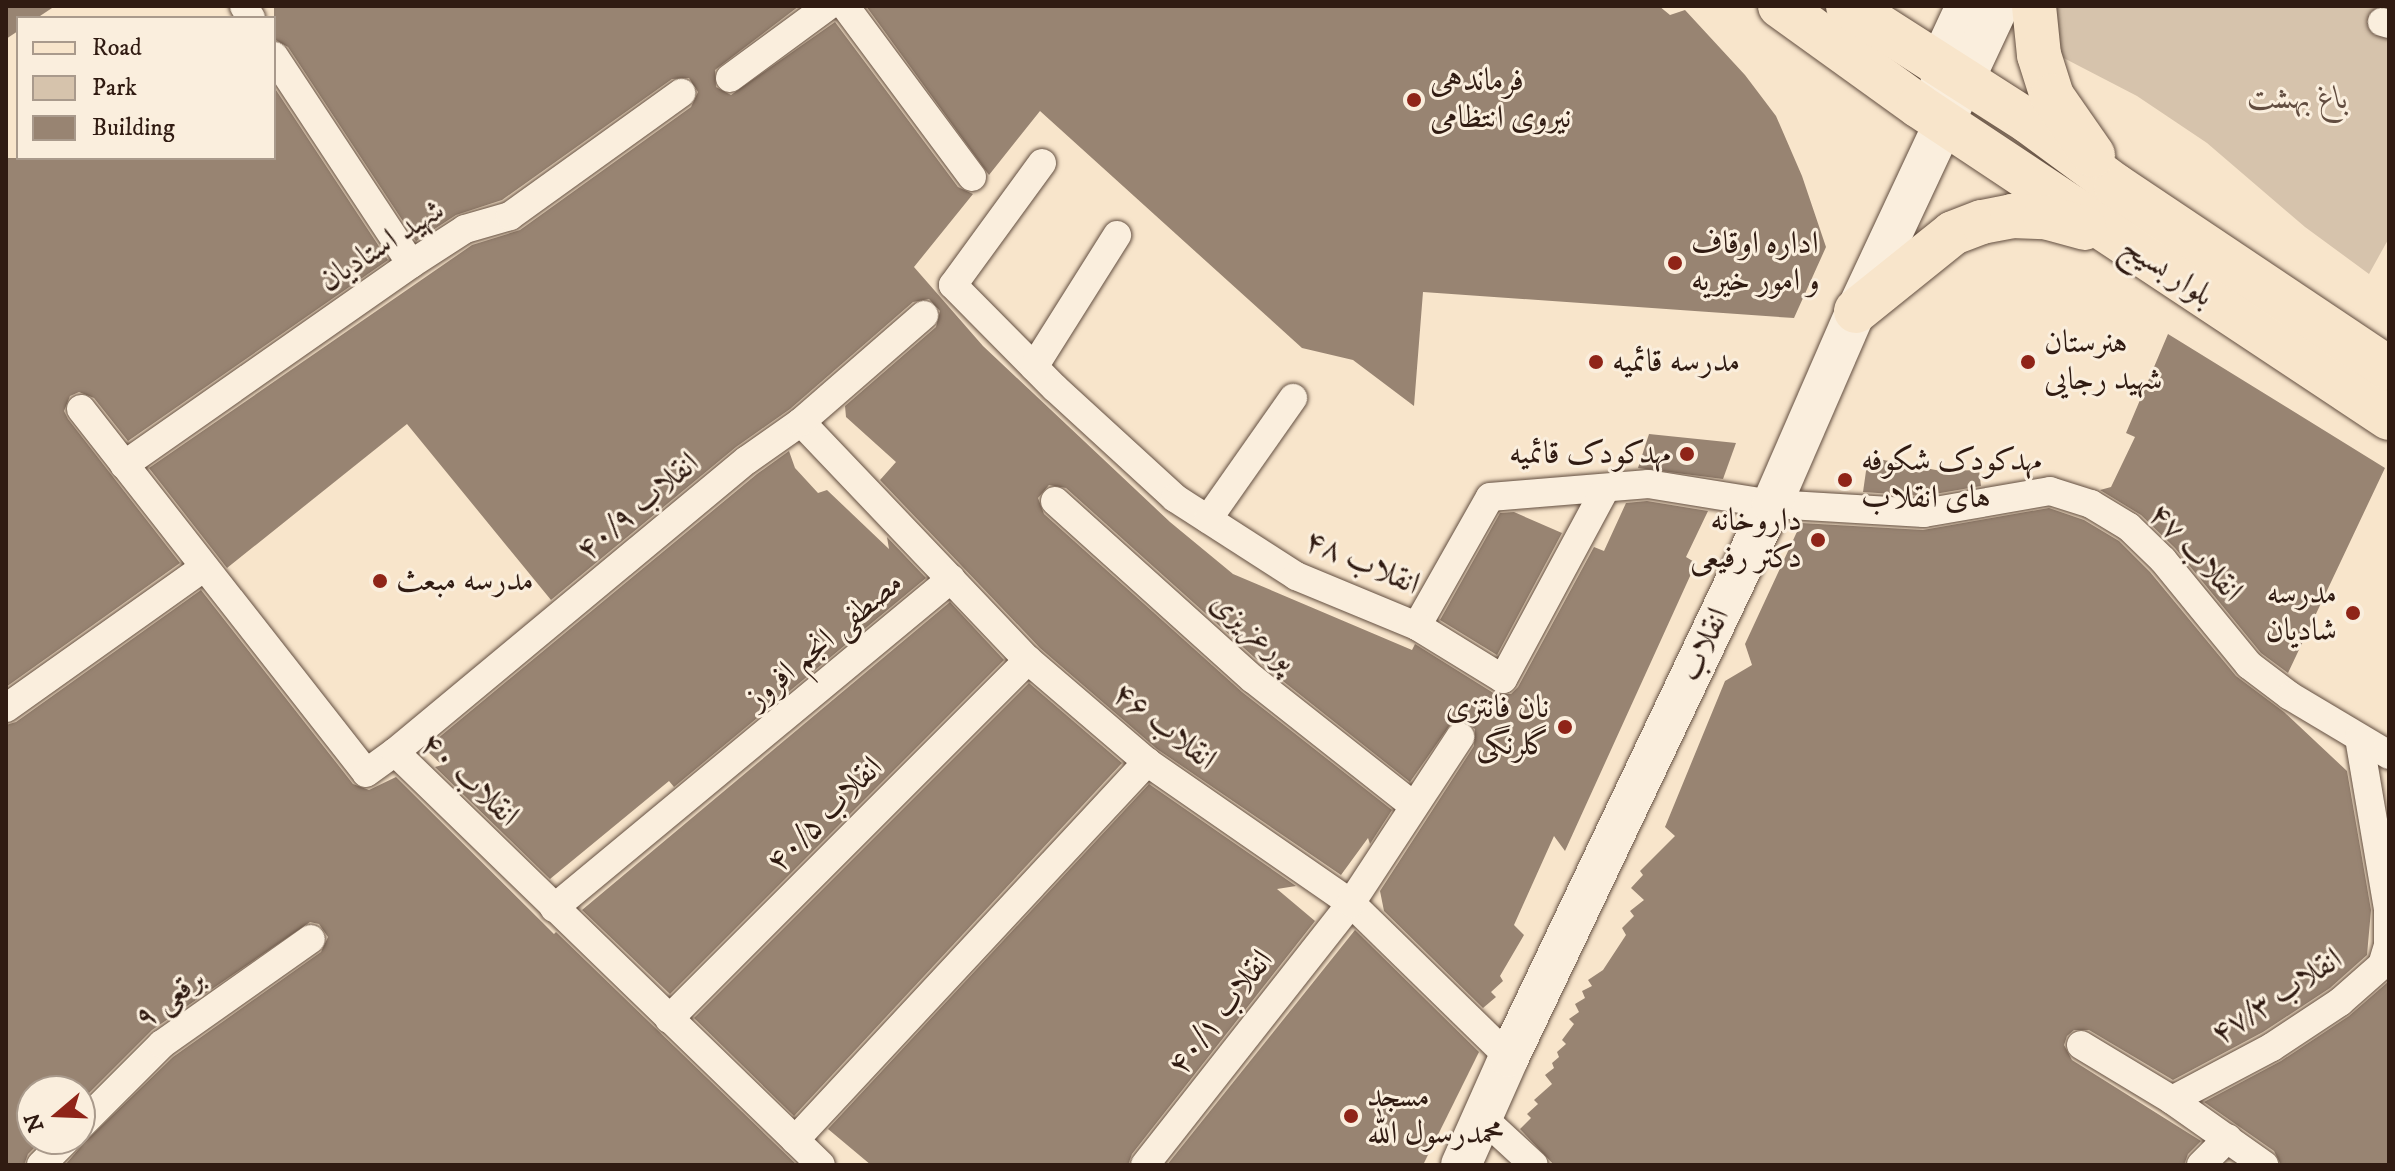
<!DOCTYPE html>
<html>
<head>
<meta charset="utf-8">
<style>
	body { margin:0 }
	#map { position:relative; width:2395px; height:1171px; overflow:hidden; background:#f8e5cb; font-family:"IM FELL DW Pica",Amiri,serif }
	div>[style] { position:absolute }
	.green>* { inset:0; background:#d6c3ac }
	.building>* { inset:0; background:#988472 }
	.roads { filter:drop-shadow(0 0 2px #624e40) drop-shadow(0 0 2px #624e40) }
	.minor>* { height:28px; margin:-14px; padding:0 14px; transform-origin:14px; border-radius:14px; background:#faeedd }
	.secondary>* { height:40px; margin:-20px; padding:0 20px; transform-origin:20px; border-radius:20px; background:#faeedd }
	.primary>* { height:44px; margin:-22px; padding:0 22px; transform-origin:22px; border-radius:22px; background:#f8e5cb }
	.dots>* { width:22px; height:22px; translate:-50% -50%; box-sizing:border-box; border:4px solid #faeedd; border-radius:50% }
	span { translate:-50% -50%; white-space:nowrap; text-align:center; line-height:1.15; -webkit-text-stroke:6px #faeedd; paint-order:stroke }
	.poi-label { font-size:32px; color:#301b12 }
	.left { translate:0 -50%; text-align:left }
	.right { translate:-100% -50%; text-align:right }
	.park-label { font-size:32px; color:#624d40; font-style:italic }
	.street-label { font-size:32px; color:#301b12 }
	.frame { position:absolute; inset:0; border:8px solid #301b12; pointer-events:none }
	.legend { position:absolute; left:16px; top:16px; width:260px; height:144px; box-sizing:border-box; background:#faeedd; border:2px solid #a99a8c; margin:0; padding:10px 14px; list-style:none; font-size:24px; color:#301b12 }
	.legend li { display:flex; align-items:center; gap:16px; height:40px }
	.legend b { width:40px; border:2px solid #a99a8c }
	.north { position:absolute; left:16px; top:1075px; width:80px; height:80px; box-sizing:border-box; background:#faeedd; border:2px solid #a99a8c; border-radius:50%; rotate:251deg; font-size:22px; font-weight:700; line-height:32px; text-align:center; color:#301b12 }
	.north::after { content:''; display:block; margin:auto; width:28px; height:36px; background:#8f2418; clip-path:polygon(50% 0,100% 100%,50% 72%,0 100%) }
</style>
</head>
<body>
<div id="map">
	<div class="green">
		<div style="clip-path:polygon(2055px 6px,2389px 6px,2389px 238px,2369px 274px,2305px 227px,2207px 143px,2137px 96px,2054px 53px)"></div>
	</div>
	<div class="building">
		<div style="clip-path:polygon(6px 6px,55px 6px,37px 18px,18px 18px,18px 31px,6px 39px)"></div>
		<div style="clip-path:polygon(274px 6px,799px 6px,715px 70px,716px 87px,731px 95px,835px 22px,958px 187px,973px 194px,914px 267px,983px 346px,1170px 522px,1233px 574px,1412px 650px,1415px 644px,1495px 694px,1511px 694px,1518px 687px,1594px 547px,1604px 551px,1626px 503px,1647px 501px,1708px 511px,1686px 557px,1696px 563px,1565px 851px,1554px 836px,1514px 925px,1524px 935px,1500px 976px,1503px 981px,1491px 992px,1496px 997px,1483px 1008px,1384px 911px,1380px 891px,1474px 746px,1475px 729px,1462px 720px,1452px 722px,1410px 782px,1264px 666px,1066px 488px,1049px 485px,1038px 498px,1044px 514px,1242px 692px,1392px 810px,1370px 844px,1368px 838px,1341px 875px,1157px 749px,1040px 648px,880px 480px,896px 462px,846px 417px,845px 406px,936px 327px,940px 311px,929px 299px,913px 302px,790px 409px,736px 447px,551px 600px,407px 424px,227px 568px,149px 468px,472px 245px,520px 230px,691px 107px,698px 92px,689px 78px,672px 79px,502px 200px,456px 215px,416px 241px,288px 47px,274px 39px)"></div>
		<div style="clip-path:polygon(866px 6px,1659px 6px,1670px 15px,1685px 10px,1745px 75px,1776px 116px,1802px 176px,1826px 247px,1794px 318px,1423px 292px,1414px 406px,1353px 360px,1302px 348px,1040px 111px,989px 175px)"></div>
		<div style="clip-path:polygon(274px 87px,388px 260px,128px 441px,94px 398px,79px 392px,70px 396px,64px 411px,68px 419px,180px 563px,6px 687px,6px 158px,274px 158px)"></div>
		<div style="clip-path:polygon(2168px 334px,2385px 468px,2288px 673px,2261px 653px,2175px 548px,2141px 515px,2100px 490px,2111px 487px,2135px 437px,2126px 433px)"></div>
		<div style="clip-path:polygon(1649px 434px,1736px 443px,1723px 479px,1638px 468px)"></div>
		<div style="clip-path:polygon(789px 451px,795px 468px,818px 493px,827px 490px,889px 549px,887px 537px,926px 578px,674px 787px,669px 781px,550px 879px,435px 767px,442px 765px,425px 749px,757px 474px)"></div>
		<div style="clip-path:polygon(1868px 457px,1941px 471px,1979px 470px,1981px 486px,1923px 496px,1863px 492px)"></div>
		<div style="clip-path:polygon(2049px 508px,2084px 520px,2119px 541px,2150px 572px,2236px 676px,2284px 712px,2347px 771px,2371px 910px,2367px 955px,2330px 988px,2263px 1032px,2173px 1080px,2089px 1030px,2074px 1030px,2067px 1036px,2064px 1045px,2072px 1060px,2201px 1141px,2188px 1154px,2184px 1165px,1554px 1165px,1520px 1129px,1531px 1118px,1527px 1114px,1538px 1104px,1534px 1100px,1552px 1084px,1545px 1075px,1554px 1068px,1552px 1063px,1559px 1057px,1557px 1052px,1566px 1044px,1562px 1040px,1574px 1024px,1569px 1019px,1579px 1012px,1575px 1004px,1585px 998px,1582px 991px,1592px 986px,1588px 980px,1603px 970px,1626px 935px,1622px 928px,1634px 916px,1630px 911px,1644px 900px,1631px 888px,1643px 875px,1640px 871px,1675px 836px,1665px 827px,1725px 681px,1752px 665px,1745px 644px,1801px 523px,1923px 530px)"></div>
		<div style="clip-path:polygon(1514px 512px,1562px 533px,1497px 655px,1440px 620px,1500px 513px)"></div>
		<div style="clip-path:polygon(201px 590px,353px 784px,369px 790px,396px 777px,554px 934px,556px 932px,797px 1165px,65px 1165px,84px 1143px,173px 1057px,321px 952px,328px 937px,319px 924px,310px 922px,152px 1030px,80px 1102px,80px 1091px,32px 1091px,32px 1139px,43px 1139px,28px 1154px,24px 1165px,6px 1165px,6px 725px,16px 722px)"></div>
		<div style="clip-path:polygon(950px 602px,1004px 660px,670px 994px,582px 910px)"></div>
		<div style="clip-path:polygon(1029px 683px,1122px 763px,794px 1116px,694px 1018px)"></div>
		<div style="clip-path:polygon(1149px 784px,1296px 886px,1277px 889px,1315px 921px,1132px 1154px,1128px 1165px,871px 1165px,828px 1129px)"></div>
		<div style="clip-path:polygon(1355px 930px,1479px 1052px,1423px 1165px,1167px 1165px)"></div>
		<div style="clip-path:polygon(2389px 981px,2389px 1165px,2281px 1165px,2274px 1151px,2204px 1102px,2281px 1061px,2349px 1016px)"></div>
	</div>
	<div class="roads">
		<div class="minor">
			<div style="left:244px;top:6px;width:14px;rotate:60deg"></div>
			<div style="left:845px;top:6px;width:213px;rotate:53.4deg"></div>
			<div style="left:2382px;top:22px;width:7px;rotate:16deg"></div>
			<div style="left:274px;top:56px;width:249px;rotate:56.6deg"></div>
			<div style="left:730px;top:78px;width:122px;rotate:-36.3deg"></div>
			<div style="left:1042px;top:163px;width:151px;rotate:126.1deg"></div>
			<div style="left:953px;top:285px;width:145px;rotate:45.3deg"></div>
			<div style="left:1055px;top:388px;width:163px;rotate:42.5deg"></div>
			<div style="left:1175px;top:498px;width:144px;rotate:32.8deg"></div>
			<div style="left:1296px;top:576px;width:131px;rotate:22.5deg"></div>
			<div style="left:1417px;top:626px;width:148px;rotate:-60.5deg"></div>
			<div style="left:1490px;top:497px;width:159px;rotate:-4.7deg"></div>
			<div style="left:1648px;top:484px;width:126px;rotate:9.2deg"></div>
			<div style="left:1772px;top:504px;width:152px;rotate:3.4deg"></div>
			<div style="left:1924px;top:513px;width:128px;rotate:-9.9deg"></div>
			<div style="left:2050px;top:491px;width:43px;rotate:17.6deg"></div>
			<div style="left:2091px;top:504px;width:44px;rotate:31.2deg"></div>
			<div style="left:2129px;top:527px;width:47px;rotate:44.1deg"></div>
			<div style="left:2163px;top:560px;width:136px;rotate:50.7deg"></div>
			<div style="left:2249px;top:665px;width:51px;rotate:37.1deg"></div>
			<div style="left:2290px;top:696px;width:115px;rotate:30.8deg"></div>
			<div style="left:1034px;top:367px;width:156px;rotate:-57.8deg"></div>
			<div style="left:81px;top:409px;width:462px;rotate:51.9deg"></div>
			<div style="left:366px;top:773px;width:36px;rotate:-36deg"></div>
			<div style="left:395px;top:752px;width:593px;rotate:44.11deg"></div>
			<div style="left:801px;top:422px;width:329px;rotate:46.4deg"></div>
			<div style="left:1028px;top:660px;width:157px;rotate:40.6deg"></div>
			<div style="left:1147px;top:762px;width:248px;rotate:34.7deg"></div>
			<div style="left:1351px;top:903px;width:221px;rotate:44.3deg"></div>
			<div style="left:124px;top:465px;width:350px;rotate:-35deg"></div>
			<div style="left:411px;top:264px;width:64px;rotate:-32.9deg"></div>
			<div style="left:465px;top:229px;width:47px;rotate:-16.1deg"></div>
			<div style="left:510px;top:216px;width:211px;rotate:-35.7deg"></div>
			<div style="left:1055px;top:501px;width:266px;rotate:42deg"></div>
			<div style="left:1253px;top:679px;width:205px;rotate:38.3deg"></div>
			<div style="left:1208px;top:519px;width:148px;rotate:-54.9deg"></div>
			<div style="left:1417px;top:626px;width:101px;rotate:31.6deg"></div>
			<div style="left:1503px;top:679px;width:217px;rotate:-61.7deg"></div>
			<div style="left:6px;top:708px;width:242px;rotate:-35.4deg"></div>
			<div style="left:395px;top:752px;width:457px;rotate:-39.7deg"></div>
			<div style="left:747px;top:460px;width:66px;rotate:-35.1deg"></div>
			<div style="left:801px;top:422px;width:163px;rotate:-41deg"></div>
			<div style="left:554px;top:908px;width:516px;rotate:-39.65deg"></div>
			<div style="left:669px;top:1019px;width:508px;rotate:-45deg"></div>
			<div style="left:2081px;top:1045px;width:106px;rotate:31.1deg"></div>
			<div style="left:2172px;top:1100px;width:113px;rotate:35.2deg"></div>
			<div style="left:2172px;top:1100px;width:113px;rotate:-27.9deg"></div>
			<div style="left:2272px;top:1047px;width:82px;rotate:-33.5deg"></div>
			<div style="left:2340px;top:1002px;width:56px;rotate:-41.4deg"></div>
			<div style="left:2382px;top:965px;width:21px;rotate:-73deg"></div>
			<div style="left:2388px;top:945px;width:36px;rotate:-90deg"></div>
			<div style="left:2388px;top:909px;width:173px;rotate:-99.6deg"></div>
			<div style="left:1483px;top:1118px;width:69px;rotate:42.7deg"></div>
			<div style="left:80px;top:1126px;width:116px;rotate:-45deg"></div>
			<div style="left:162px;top:1044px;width:182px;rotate:-35.2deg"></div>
			<div style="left:795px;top:1140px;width:517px;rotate:-47.04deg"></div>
			<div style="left:41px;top:1165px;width:37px;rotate:-45deg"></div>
			<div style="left:1145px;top:1165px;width:333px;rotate:-51.8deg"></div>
			<div style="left:1351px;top:903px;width:199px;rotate:-56.7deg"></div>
			<div style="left:2201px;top:1165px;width:38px;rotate:-45deg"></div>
		</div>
		<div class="secondary">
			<div style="left:1943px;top:96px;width:32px;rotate:-97deg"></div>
			<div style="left:1939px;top:64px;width:64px;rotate:-65deg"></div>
			<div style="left:1461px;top:1165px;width:118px;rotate:-66deg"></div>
			<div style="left:1509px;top:1057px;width:612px;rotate:-64.56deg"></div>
			<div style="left:1772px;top:504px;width:210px;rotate:-66.5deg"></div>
			<div style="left:1856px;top:311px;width:337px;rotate:-64.9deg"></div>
		</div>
		<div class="primary">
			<div style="left:1780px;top:6px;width:171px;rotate:35.7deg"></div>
			<div style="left:1919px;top:106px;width:564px;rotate:33.58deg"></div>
			<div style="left:1848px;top:6px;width:214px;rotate:32.6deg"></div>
			<div style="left:2028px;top:121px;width:109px;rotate:36.5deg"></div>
			<div style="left:2116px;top:186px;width:329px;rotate:33.8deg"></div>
			<div style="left:2034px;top:6px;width:49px;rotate:84.2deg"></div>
			<div style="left:2039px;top:55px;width:43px;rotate:72.4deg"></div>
			<div style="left:2052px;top:96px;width:72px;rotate:55.2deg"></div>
			<div style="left:1856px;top:311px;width:124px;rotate:-38.8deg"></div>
			<div style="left:1953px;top:233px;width:31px;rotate:-21deg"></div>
			<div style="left:1982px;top:222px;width:31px;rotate:-11deg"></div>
			<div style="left:2012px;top:216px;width:33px;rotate:2deg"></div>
			<div style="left:2045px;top:217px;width:41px;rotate:15.4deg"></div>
		</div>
	</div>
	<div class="dots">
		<div style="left:1414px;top:100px;background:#8f2418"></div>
		<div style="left:1675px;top:263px;background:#8f2418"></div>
		<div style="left:1596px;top:362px;background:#8f2418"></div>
		<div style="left:2028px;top:362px;background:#8f2418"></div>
		<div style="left:1687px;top:454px;background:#8f2418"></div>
		<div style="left:1845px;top:480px;background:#8f2418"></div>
		<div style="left:1818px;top:540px;background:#8f2418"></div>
		<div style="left:380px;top:581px;background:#8f2418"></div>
		<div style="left:2353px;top:613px;background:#8f2418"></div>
		<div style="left:1565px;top:727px;background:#8f2418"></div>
		<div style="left:1351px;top:1116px;background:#8f2418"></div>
	</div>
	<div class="poi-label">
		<span class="left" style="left:1430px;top:100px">فرماندهی<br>نیروی انتظامی</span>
		<span class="left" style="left:1691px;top:263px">اداره اوقاف<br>و امور خیریه</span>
		<span class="left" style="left:2044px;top:362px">هنرستان<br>شهید رجایی</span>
		<span class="left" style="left:1612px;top:362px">مدرسه قائمیه</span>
		<span class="right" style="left:1671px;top:454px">مهدکودک قائمیه</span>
		<span class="left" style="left:1861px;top:480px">مهدکودک شکوفه<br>های انقلاب</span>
		<span class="right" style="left:1802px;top:540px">داروخانه<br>دکتر رفیعی</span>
		<span class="left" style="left:396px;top:581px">مدرسه مبعث</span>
		<span class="right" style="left:2337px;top:613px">مدرسه<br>شادیان</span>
		<span class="right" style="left:1549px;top:727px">نان فانتزی<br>گلرنگی</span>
		<span class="left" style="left:1367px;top:1116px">مسجد<br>محمدرسول الله</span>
	</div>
	<div class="park-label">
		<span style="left:2298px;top:99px">باغ بهشت</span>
	</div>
	<div class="street-label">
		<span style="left:382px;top:246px;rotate:-33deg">شهید استادیان</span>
		<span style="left:2167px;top:272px;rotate:33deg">بلوار بسیج</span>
		<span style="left:638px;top:507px;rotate:-40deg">انقلاب ۴۰/۹</span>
		<span style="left:2195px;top:553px;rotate:47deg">انقلاب ۴۷</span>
		<span style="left:1362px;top:563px;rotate:23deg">انقلاب ۴۸</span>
		<span style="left:1253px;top:632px;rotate:41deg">پورعزیزی</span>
		<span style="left:825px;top:641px;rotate:-40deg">مصطفی انجم افروز</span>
		<span style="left:1705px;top:645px;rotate:-65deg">انقلاب</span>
		<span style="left:1164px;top:727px;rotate:38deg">انقلاب ۴۶</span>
		<span style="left:469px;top:780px;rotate:43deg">انقلاب ۴۰</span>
		<span style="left:825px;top:815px;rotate:-45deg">انقلاب ۴۰/۵</span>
		<span style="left:2277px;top:997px;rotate:-33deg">انقلاب ۴۷/۳</span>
		<span style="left:170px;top:999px;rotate:-37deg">برقعی ۹</span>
		<span style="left:1221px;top:1013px;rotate:-52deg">انقلاب ۴۰/۱</span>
	</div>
	<div class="frame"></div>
	<ul class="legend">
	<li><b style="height:10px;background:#f8e5cb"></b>Road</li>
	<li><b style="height:22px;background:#d6c3ac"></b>Park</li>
	<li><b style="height:22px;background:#988472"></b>Building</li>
	</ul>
	<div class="north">N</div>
</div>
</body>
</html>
